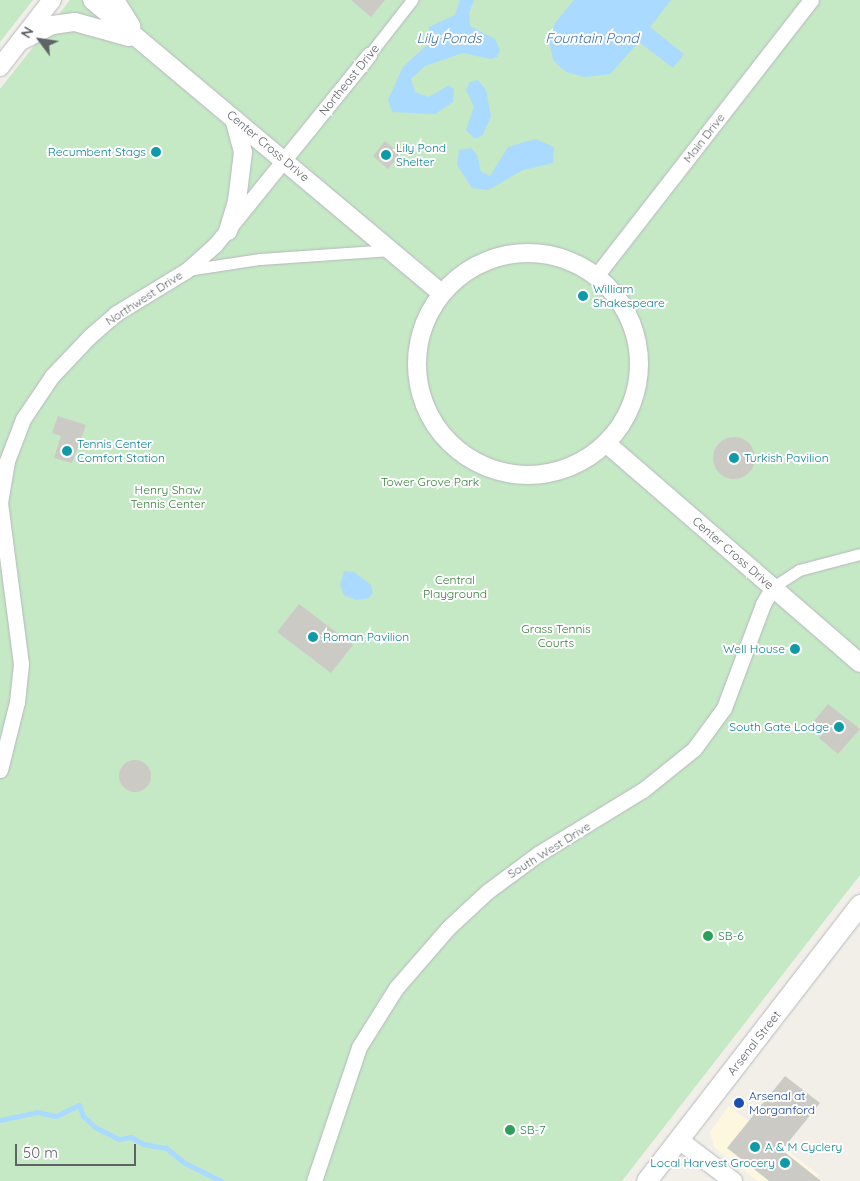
<!DOCTYPE html>
<html>
<head>
<meta charset="utf-8">
<style>
	body { margin:0 }
	#map { position:relative; width:860px; height:1181px; overflow:hidden; background:#f1efe8; font-family:Quicksand,sans-serif }
	div>[style] { position:absolute }
	.commercial>* { inset:0; background:#fef7e0 }
	.green>* { inset:0; background:#c5e8c5 }
	.water>* { inset:0; background:#aadaff }
	.stream>* { height:5px; margin:-2.5px; padding:0 2.5px; transform-origin:2.5px; border-radius:2.5px; background:#aadaff }
	.building>* { inset:0; background:#cccac5 }
	.round { border-radius:50% }
	.roads { filter:drop-shadow(0 0 1px #b5b8bc) drop-shadow(0 0 1px #b5b8bc) }
	.pedestrian>* { height:11px; margin:-5.5px; padding:0 5.5px; transform-origin:5.5px; border-radius:5.5px; background:#fff }
	.minor>* { height:15px; margin:-7.5px; padding:0 7.5px; transform-origin:7.5px; border-radius:7.5px; background:#fff }
	.tertiary>* { height:18px; margin:-9px; padding:0 9px; transform-origin:9px; border-radius:9px; background:#fff }
	.tertiary>.ring { margin:-9px; padding:0; box-sizing:content-box; background:none; border:18px solid #fff; border-radius:50% }
	.secondary>* { height:20px; margin:-10px; padding:0 10px; transform-origin:10px; border-radius:10px; background:#fff }
	.dots>* { width:14px; height:14px; translate:-50% -50%; box-sizing:border-box; border:2px solid #fff; border-radius:50% }
	span { translate:-50% -50%; white-space:nowrap; text-align:center; line-height:1.15; -webkit-text-stroke:4px #fff; paint-order:stroke }
	.street-label { font-size:12px; color:#5f6368 }
	.culture-label { font-size:12px; color:#0d838f }
	.left { translate:0 -50%; text-align:left }
	.right { translate:-100% -50%; text-align:right }
	.park-label { font-size:12px; color:#348238 }
	.leisure-label { font-size:12px; color:#27864d }
	.transit-label { font-size:12px; color:#164399 }
	.water-label { font-size:14px; color:#4174aa; font-style:italic }
	.north { position:absolute; left:15px; top:15px; width:50px; height:50px; -webkit-text-stroke:4px #fff; paint-order:stroke; rotate:301deg; font-size:14px; font-weight:700; line-height:20px; text-align:center; color:#5f6368 }
	.north::after { content:''; display:block; margin:auto; width:18px; height:22px; background:#5f6368; clip-path:polygon(50% 0,100% 100%,50% 72%,0 100%) }
	.scale { position:absolute; left:15px; top:1144px; width:121px; height:22px; box-sizing:border-box; border:2px solid #5f6368; border-top:0; padding-left:6px; font-size:15px; line-height:18px; white-space:nowrap; color:#5f6368; -webkit-text-stroke:4px #fff; paint-order:stroke }
</style>
</head>
<body>
<div id="map">
	<div class="commercial">
		<div style="clip-path:polygon(729px 1106px,819px 1175px,814px 1181px,758px 1181px,714px 1147px,710px 1132px)"></div>
	</div>
	<div class="green">
		<div style="clip-path:polygon(0 0,33px 0,0 42px)"></div>
		<div style="clip-path:polygon(70px 0,860px 0,860px 875px,622px 1181px,0 1181px,0 89px)"></div>
	</div>
	<div class="water">
		<div style="clip-path:polygon(460px 0,474px 0,469px 13px,470px 26px,495px 39px,500px 50px,497px 57px,491px 59px,463px 53px,425px 66px,411px 79px,415px 92px,429px 97px,449px 85px,454px 89px,453px 102px,435px 114px,392px 112px,388px 100px,403px 67px,428px 44px,429px 27px,455px 15px)"></div>
		<div style="clip-path:polygon(574px 0,671px 0,650px 27px,684px 54px,673px 68px,639px 42px,610px 74px,585px 77px,566px 72px,553px 60px,549px 40px,555px 23px)"></div>
		<div style="clip-path:polygon(478px 80px,486px 90px,491px 116px,483px 135px,475px 139px,466px 130px,474px 107px,466px 90px,470px 82px)"></div>
		<div style="clip-path:polygon(535px 139px,554px 147px,553px 163px,523px 170px,488px 190px,472px 188px,457px 165px,459px 150px,471px 148px,477px 155px,481px 172px,490px 176px,508px 147px)"></div>
		<div style="clip-path:polygon(344px 571px,354px 572px,371px 585px,373px 593px,369px 598px,356px 600px,344px 595px,340px 585px)"></div>
	</div>
	<div class="stream">
		<div style="left:0;top:1120px;width:38px;rotate:-12deg"></div>
		<div style="left:37px;top:1112px;width:19px;rotate:12deg"></div>
		<div style="left:56px;top:1116px;width:25px;rotate:-26deg"></div>
		<div style="left:79px;top:1105px;width:12px;rotate:70deg"></div>
		<div style="left:83px;top:1116px;width:16px;rotate:43deg"></div>
		<div style="left:95px;top:1127px;width:27px;rotate:27deg"></div>
		<div style="left:119px;top:1139px;width:12px;rotate:-9deg"></div>
		<div style="left:131px;top:1137px;width:14px;rotate:30deg"></div>
		<div style="left:143px;top:1144px;width:23px;rotate:10deg"></div>
		<div style="left:166px;top:1148px;width:22px;rotate:39deg"></div>
		<div style="left:183px;top:1162px;width:42px;rotate:26.6deg"></div>
	</div>
	<div class="building">
		<div style="clip-path:polygon(351px 0,385px 0,371px 17px)"></div>
		<div style="clip-path:polygon(385px 141px,400px 154px,388px 169px,373px 156px)"></div>
		<div style="clip-path:polygon(58px 416px,86px 425px,72px 463px,54px 458px,61px 436px,52px 433px)"></div>
		<div class="round" style="left:713px;top:437px;width:42px;height:42px"></div>
		<div style="clip-path:polygon(299px 604px,353px 645px,331px 673px,277px 632px)"></div>
		<div style="clip-path:polygon(828px 704px,860px 729px,838px 754px,819px 738px,825px 731px,814px 721px)"></div>
		<div class="round" style="left:119px;top:760px;width:32px;height:32px"></div>
		<div style="clip-path:polygon(785px 1076px,820px 1103px,782px 1150px,821px 1181px,769px 1181px,727px 1148px)"></div>
	</div>
	<div class="roads">
		<div class="pedestrian">
			<div style="left:369px;top:55px;width:70px;rotate:-52deg"></div>
			<div style="left:187px;top:270px;width:74px;rotate:-8.6deg"></div>
			<div style="left:260px;top:259px;width:131px;rotate:-3.9deg"></div>
			<div style="left:773px;top:587px;width:31px;rotate:-33deg"></div>
			<div style="left:799px;top:570px;width:63px;rotate:-14.7deg"></div>
		</div>
		<div class="minor">
			<div style="left:596px;top:276px;width:350px;rotate:-52.1deg"></div>
			<div style="left:0;top:770px;width:70px;rotate:-76deg"></div>
			<div style="left:17px;top:702px;width:38px;rotate:-84deg"></div>
			<div style="left:21px;top:664px;width:162px;rotate:-97.4deg"></div>
			<div style="left:0;top:503px;width:43px;rotate:-80.5deg"></div>
			<div style="left:7px;top:461px;width:45px;rotate:-69.1deg"></div>
			<div style="left:23px;top:419px;width:52px;rotate:-56deg"></div>
			<div style="left:52px;top:376px;width:55px;rotate:-46.5deg"></div>
			<div style="left:90px;top:336px;width:33px;rotate:-41deg"></div>
			<div style="left:115px;top:314px;width:84px;rotate:-31.4deg"></div>
			<div style="left:187px;top:270px;width:38px;rotate:-42deg"></div>
			<div style="left:215px;top:245px;width:245px;rotate:-51deg"></div>
			<div style="left:314px;top:1181px;width:141px;rotate:-71.4deg"></div>
			<div style="left:359px;top:1047px;width:70px;rotate:-57.9deg"></div>
			<div style="left:396px;top:988px;width:79px;rotate:-49.1deg"></div>
			<div style="left:448px;top:928px;width:54px;rotate:-42.8deg"></div>
			<div style="left:488px;top:891px;width:62px;rotate:-36.5deg"></div>
			<div style="left:538px;top:854px;width:123px;rotate:-31.4deg"></div>
			<div style="left:643px;top:790px;width:65px;rotate:-38.8deg"></div>
			<div style="left:694px;top:749px;width:51px;rotate:-53.8deg"></div>
			<div style="left:724px;top:708px;width:111px;rotate:-69.4deg"></div>
			<div style="left:763px;top:604px;width:20px;rotate:-60deg"></div>
		</div>
		<div class="tertiary">
			<div style="left:92px;top:0;width:457px;rotate:40deg"></div>
			<div style="left:115px;top:0;width:31px;rotate:58deg"></div>
			<div style="left:19px;top:42px;width:38px;rotate:-27deg"></div>
			<div style="left:53px;top:25px;width:22px;rotate:-8deg"></div>
			<div style="left:75px;top:22px;width:56px;rotate:15.5deg"></div>
			<div style="left:0;top:67px;width:85px;rotate:-52.2deg"></div>
			<div style="left:228px;top:231px;width:31px;rotate:-73deg"></div>
			<div style="left:237px;top:201px;width:49px;rotate:-83deg"></div>
			<div style="left:243px;top:152px;width:34px;rotate:-105deg"></div>
			<div class="ring" style="left:417px;top:253px;width:204px;height:204px"></div>
			<div style="left:606px;top:443px;width:336px;rotate:40.9deg"></div>
			<div style="left:679px;top:1140px;width:68px;rotate:37.2deg"></div>
		</div>
		<div class="secondary">
			<div style="left:647px;top:1181px;width:349px;rotate:-52.3deg"></div>
		</div>
	</div>
	<div class="dots">
		<div style="left:156px;top:152px;background:#0f9aa8"></div>
		<div style="left:386px;top:155px;background:#0f9aa8"></div>
		<div style="left:583px;top:296px;background:#0f9aa8"></div>
		<div style="left:67px;top:451px;background:#0f9aa8"></div>
		<div style="left:734px;top:458px;background:#0f9aa8"></div>
		<div style="left:313px;top:637px;background:#0f9aa8"></div>
		<div style="left:795px;top:649px;background:#0f9aa8"></div>
		<div style="left:839px;top:727px;background:#0f9aa8"></div>
		<div style="left:708px;top:936px;background:#2e9e5b"></div>
		<div style="left:739px;top:1103px;background:#1a4fb4"></div>
		<div style="left:510px;top:1130px;background:#2e9e5b"></div>
		<div style="left:755px;top:1147px;background:#0f9aa8"></div>
		<div style="left:785px;top:1163px;background:#0f9aa8"></div>
	</div>
	<div class="street-label">
		<span style="left:349px;top:80px;rotate:-51deg">Northeast Drive</span>
		<span style="left:704px;top:138px;rotate:-52deg">Main Drive</span>
		<span style="left:268px;top:146px;rotate:40deg">Center Cross Drive</span>
		<span style="left:144px;top:298px;rotate:-33deg">Northwest Drive</span>
		<span style="left:733px;top:553px;rotate:41deg">Center Cross Drive</span>
		<span style="left:549px;top:850px;rotate:-32deg">South West Drive</span>
		<span style="left:754px;top:1043px;rotate:-52deg">Arsenal Street</span>
	</div>
	<div class="culture-label">
		<span class="left" style="left:396px;top:155px">Lily Pond<br>Shelter</span>
		<span class="right" style="left:146px;top:152px">Recumbent Stags</span>
		<span class="left" style="left:593px;top:296px">William<br>Shakespeare</span>
		<span class="left" style="left:77px;top:451px">Tennis Center<br>Comfort Station</span>
		<span class="left" style="left:744px;top:458px">Turkish Pavilion</span>
		<span class="left" style="left:323px;top:637px">Roman Pavilion</span>
		<span class="right" style="left:785px;top:649px">Well House</span>
		<span class="right" style="left:829px;top:727px">South Gate Lodge</span>
		<span class="left" style="left:765px;top:1147px">A &amp; M Cyclery</span>
		<span class="right" style="left:775px;top:1163px">Local Harvest Grocery</span>
	</div>
	<div class="park-label">
		<span style="left:430px;top:482px">Tower Grove Park</span>
		<span style="left:168px;top:497px">Henry Shaw<br>Tennis Center</span>
		<span style="left:455px;top:587px">Central<br>Playground</span>
		<span style="left:556px;top:636px">Grass Tennis<br>Courts</span>
	</div>
	<div class="leisure-label">
		<span class="left" style="left:718px;top:936px">SB-6</span>
		<span class="left" style="left:520px;top:1130px">SB-7</span>
	</div>
	<div class="transit-label">
		<span class="left" style="left:749px;top:1103px">Arsenal at<br>Morganford</span>
	</div>
	<div class="water-label">
		<span style="left:449px;top:38px">Lily Ponds</span>
		<span style="left:592px;top:38px">Fountain Pond</span>
	</div>
	<div class="north">N</div>
	<div class="scale">50 m</div>
</div>
</body>
</html>
